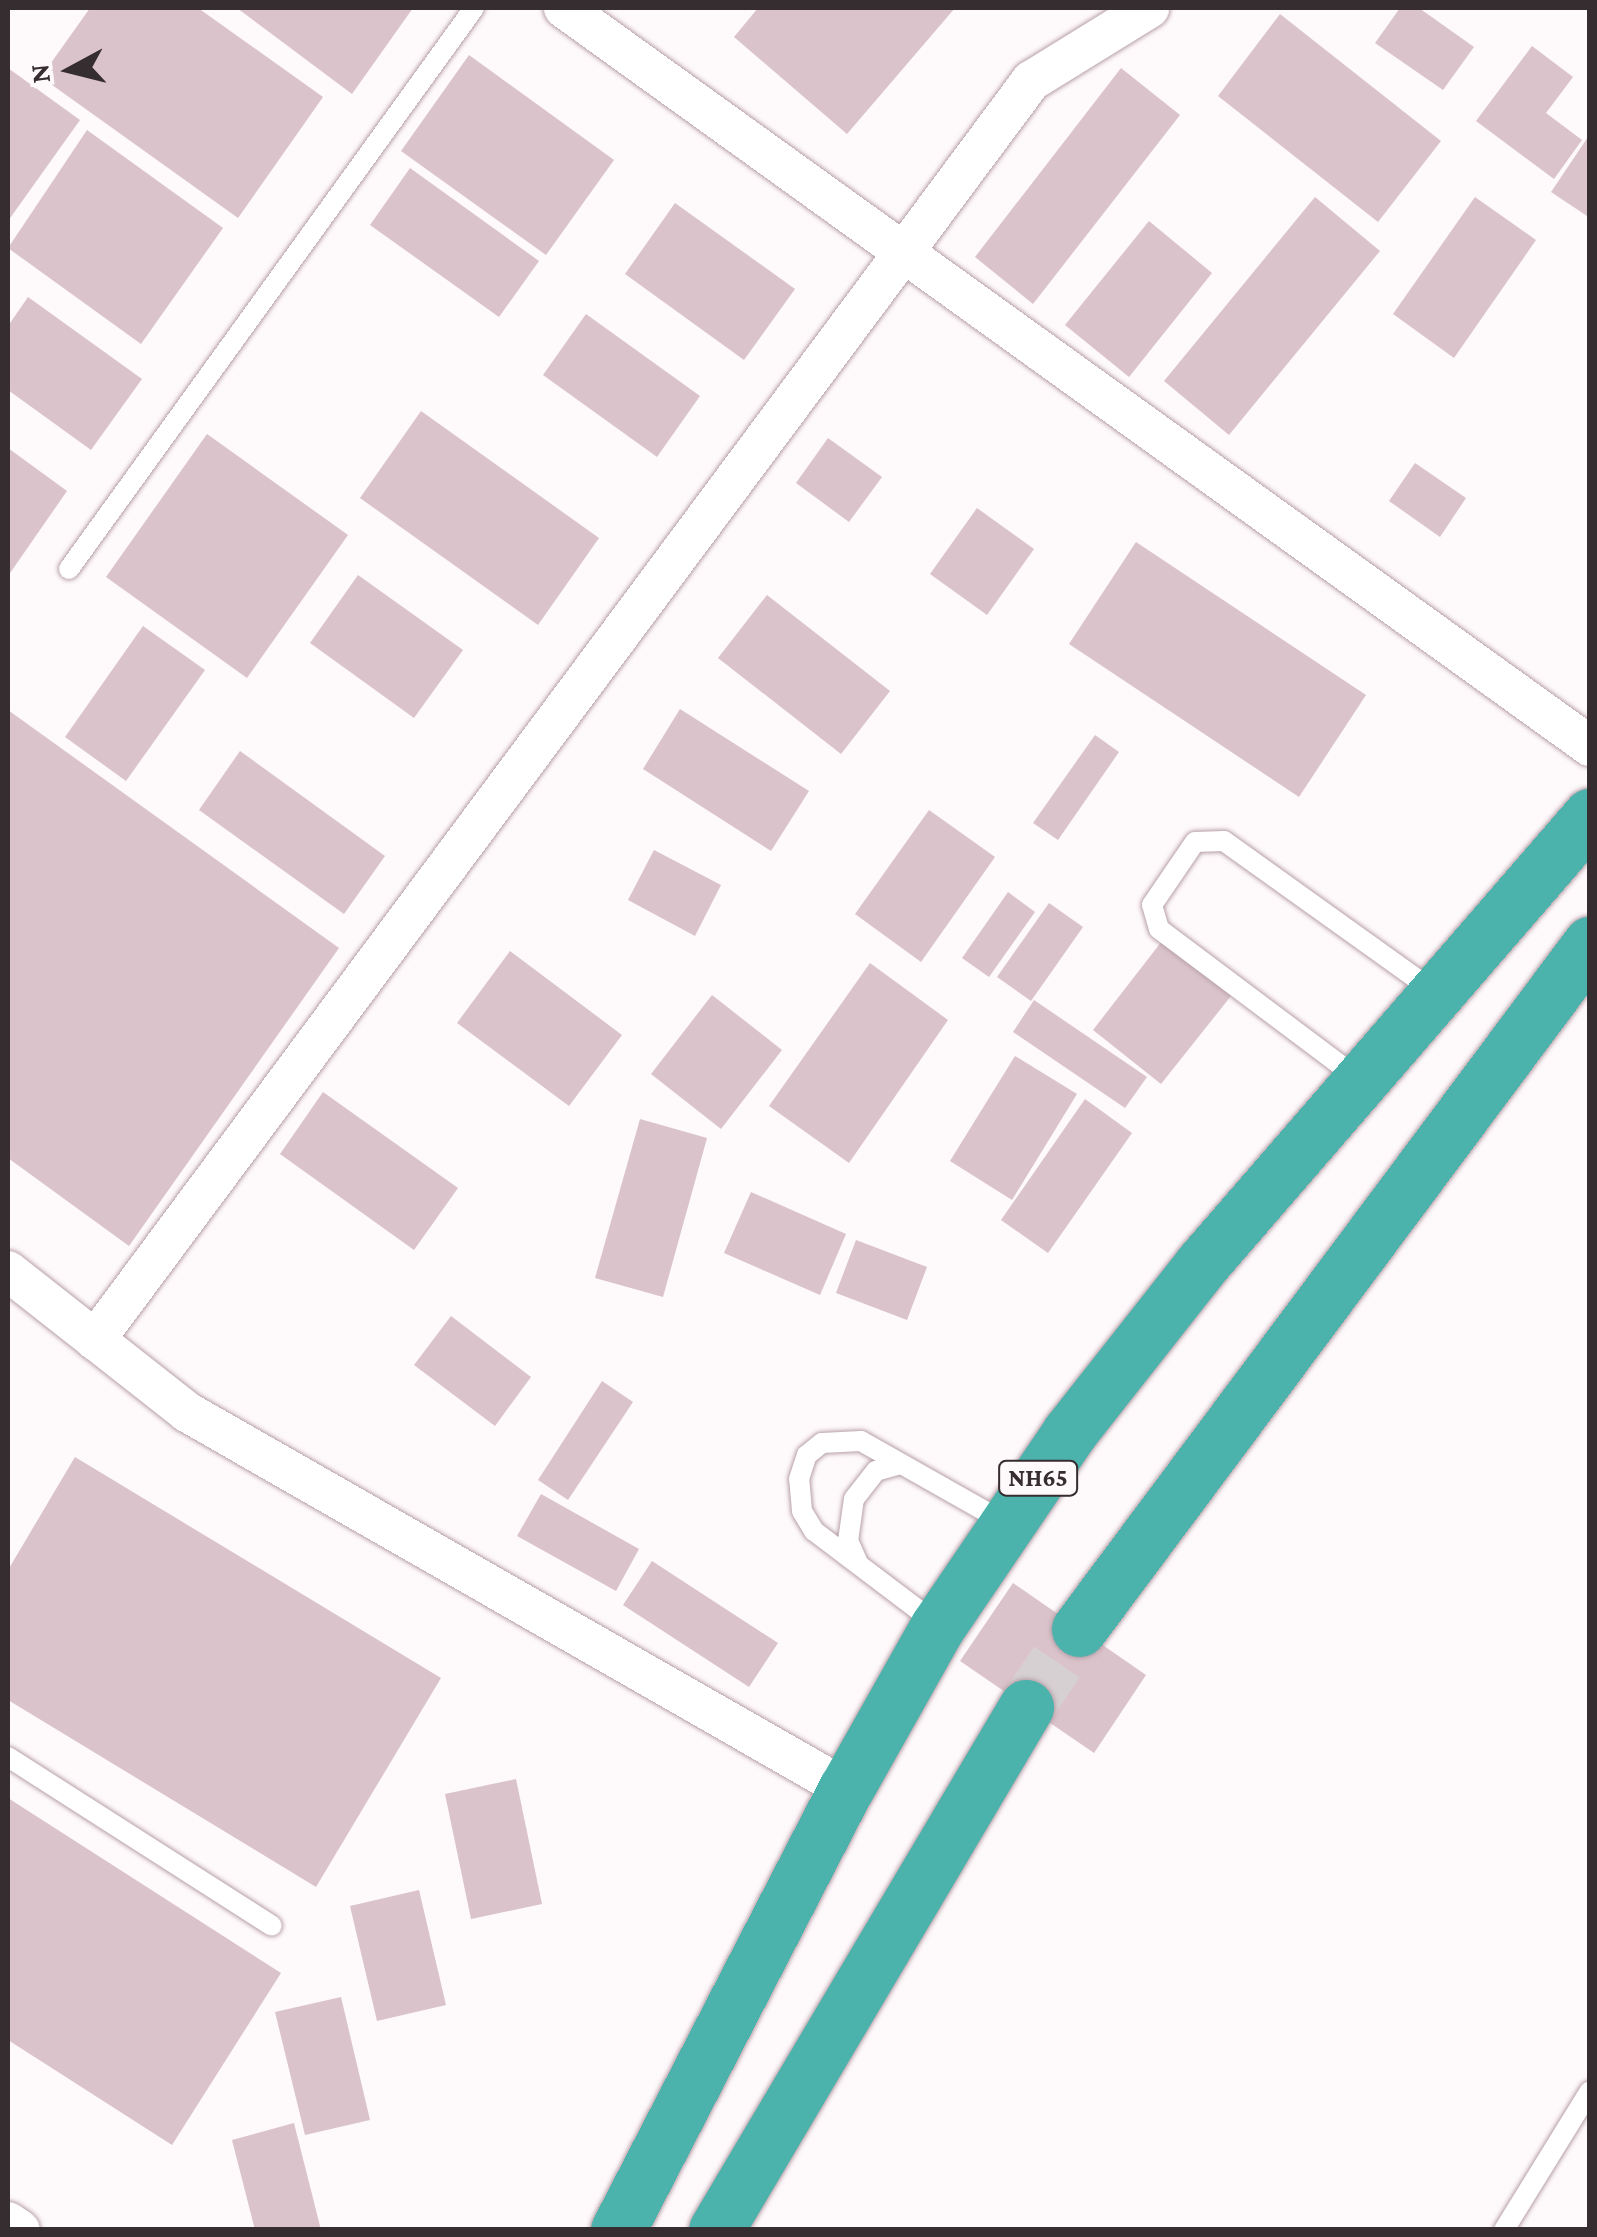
<!DOCTYPE html>
<html>
<head>
<meta charset="utf-8">
<style>
	body { margin:0 }
	#map { position:relative; width:1597px; height:2237px; overflow:hidden; background:#fef9fb; font-family:"Crimson Pro",serif }
	div>[style] { position:absolute }
	.building>* { inset:0; background:#dbc3cb }
	.highway-tunnel>* { height:55px; margin-top:-27.5px; transform-origin:0; background:repeating-linear-gradient(90deg,#d6d0d2 0 55px,transparent 0 83px) }
	.roads { filter:drop-shadow(0 0 2px #b7a0a8) drop-shadow(0 0 2px #b7a0a8) }
	.lane>* { height:20px; margin:-10px; padding:0 10px; transform-origin:10px; border-radius:10px; background:#fff }
	.street>* { height:40px; margin:-20px; padding:0 20px; transform-origin:20px; border-radius:20px; background:#fff }
	.highway>* { height:55px; margin:-27.5px; padding:0 27.5px; transform-origin:27.5px; border-radius:27.5px; background:#4bb2ac }
	span { translate:-50% -50%; white-space:nowrap; text-align:center; line-height:1.15; -webkit-text-stroke:9px #fef9fb; paint-order:stroke }
	.shield-label span { padding:2px 8px; background:#fef9fb; border:2px solid; border-radius:8px; -webkit-text-stroke-width:0 }
	.shield-label { font-size:25px; color:#362d30; font-weight:700 }
	.frame { position:absolute; inset:0; border:10px solid #362d30; pointer-events:none }
	.north { position:absolute; left:20px; top:20px; width:100px; height:100px; -webkit-text-stroke:8px #fef9fb; paint-order:stroke; rotate:263deg; font-size:28px; font-weight:700; line-height:40px; text-align:center; color:#362d30 }
	.north::after { content:''; display:block; margin:auto; width:35px; height:45px; background:#362d30; clip-path:polygon(50% 0,100% 100%,50% 72%,0 100%) }
</style>
</head>
<body>
<div id="map">
	<div class="building">
		<div style="clip-path:polygon(90px 8px,198px 8px,323px 97px,238px 218px,41px 77px)"></div>
		<div style="clip-path:polygon(237px 8px,413px 8px,352px 94px)"></div>
		<div style="clip-path:polygon(758px 8px,955px 8px,847px 134px,734px 37px)"></div>
		<div style="clip-path:polygon(1400px 8px,1419px 8px,1474px 47px,1443px 90px,1375px 43px)"></div>
		<div style="clip-path:polygon(1280px 14px,1441px 141px,1378px 222px,1218px 96px)"></div>
		<div style="clip-path:polygon(1532px 46px,1573px 77px,1546px 113px,1582px 140px,1554px 179px,1476px 121px)"></div>
		<div style="clip-path:polygon(469px 55px,614px 160px,546px 255px,401px 151px)"></div>
		<div style="clip-path:polygon(8px 68px,80px 120px,8px 221px)"></div>
		<div style="clip-path:polygon(1121px 68px,1180px 115px,1033px 304px,975px 257px)"></div>
		<div style="clip-path:polygon(87px 130px,223px 228px,141px 344px,8px 248px)"></div>
		<div style="clip-path:polygon(1590px 134px,1590px 218px,1551px 192px)"></div>
		<div style="clip-path:polygon(410px 168px,539px 261px,499px 317px,370px 225px)"></div>
		<div style="clip-path:polygon(1315px 197px,1380px 251px,1229px 435px,1164px 381px)"></div>
		<div style="clip-path:polygon(1475px 197px,1536px 240px,1454px 358px,1393px 314px)"></div>
		<div style="clip-path:polygon(675px 203px,795px 289px,744px 360px,625px 274px)"></div>
		<div style="clip-path:polygon(1149px 221px,1212px 273px,1129px 377px,1065px 325px)"></div>
		<div style="clip-path:polygon(28px 297px,142px 379px,91px 450px,8px 390px,8px 326px)"></div>
		<div style="clip-path:polygon(586px 314px,700px 396px,657px 457px,543px 375px)"></div>
		<div style="clip-path:polygon(421px 411px,599px 538px,538px 625px,360px 498px)"></div>
		<div style="clip-path:polygon(207px 434px,348px 535px,247px 678px,106px 577px)"></div>
		<div style="clip-path:polygon(828px 438px,882px 477px,849px 522px,796px 483px)"></div>
		<div style="clip-path:polygon(8px 448px,67px 491px,8px 576px)"></div>
		<div style="clip-path:polygon(1415px 463px,1466px 498px,1440px 537px,1389px 501px)"></div>
		<div style="clip-path:polygon(977px 508px,1034px 549px,987px 615px,930px 574px)"></div>
		<div style="clip-path:polygon(1136px 542px,1366px 695px,1299px 797px,1069px 644px)"></div>
		<div style="clip-path:polygon(358px 575px,463px 650px,414px 718px,310px 643px)"></div>
		<div style="clip-path:polygon(767px 595px,890px 691px,841px 754px,718px 658px)"></div>
		<div style="clip-path:polygon(143px 626px,205px 670px,126px 781px,65px 737px)"></div>
		<div style="clip-path:polygon(680px 709px,809px 791px,771px 851px,643px 769px)"></div>
		<div style="clip-path:polygon(8px 710px,339px 948px,129px 1246px,8px 1158px)"></div>
		<div style="clip-path:polygon(1095px 735px,1119px 752px,1058px 840px,1033px 823px)"></div>
		<div style="clip-path:polygon(240px 751px,385px 856px,344px 914px,199px 810px)"></div>
		<div style="clip-path:polygon(929px 810px,995px 857px,921px 962px,855px 914px)"></div>
		<div style="clip-path:polygon(654px 850px,721px 885px,695px 936px,628px 900px)"></div>
		<div style="clip-path:polygon(1008px 892px,1035px 912px,989px 977px,962px 958px)"></div>
		<div style="clip-path:polygon(1049px 903px,1083px 927px,1031px 1001px,997px 977px)"></div>
		<div style="clip-path:polygon(1162px 941px,1231px 996px,1161px 1084px,1093px 1030px)"></div>
		<div style="clip-path:polygon(510px 951px,622px 1035px,569px 1106px,457px 1023px)"></div>
		<div style="clip-path:polygon(870px 963px,948px 1020px,849px 1163px,769px 1106px)"></div>
		<div style="clip-path:polygon(712px 995px,782px 1050px,721px 1129px,651px 1074px)"></div>
		<div style="clip-path:polygon(1034px 1000px,1147px 1077px,1125px 1108px,1013px 1032px)"></div>
		<div style="clip-path:polygon(1015px 1056px,1077px 1094px,1012px 1200px,950px 1161px)"></div>
		<div style="clip-path:polygon(323px 1092px,458px 1188px,414px 1250px,280px 1154px)"></div>
		<div style="clip-path:polygon(1085px 1099px,1132px 1133px,1048px 1253px,1001px 1220px)"></div>
		<div style="clip-path:polygon(640px 1119px,707px 1138px,663px 1297px,595px 1278px)"></div>
		<div style="clip-path:polygon(751px 1192px,846px 1234px,820px 1295px,724px 1253px)"></div>
		<div style="clip-path:polygon(856px 1240px,927px 1267px,907px 1320px,836px 1293px)"></div>
		<div style="clip-path:polygon(451px 1316px,531px 1377px,495px 1426px,414px 1365px)"></div>
		<div style="clip-path:polygon(602px 1381px,633px 1402px,568px 1500px,538px 1480px)"></div>
		<div style="clip-path:polygon(75px 1457px,441px 1678px,316px 1887px,8px 1700px,8px 1570px)"></div>
		<div style="clip-path:polygon(541px 1494px,639px 1549px,616px 1591px,517px 1536px)"></div>
		<div style="clip-path:polygon(652px 1561px,778px 1643px,749px 1687px,623px 1605px)"></div>
		<div style="clip-path:polygon(1013px 1583px,1146px 1675px,1094px 1753px,960px 1661px)"></div>
		<div style="clip-path:polygon(516px 1779px,542px 1904px,471px 1919px,445px 1794px)"></div>
		<div style="clip-path:polygon(8px 1798px,281px 1973px,172px 2145px,8px 2040px)"></div>
		<div style="clip-path:polygon(419px 1890px,446px 2005px,377px 2021px,350px 1906px)"></div>
		<div style="clip-path:polygon(341px 1997px,370px 2120px,305px 2135px,275px 2012px)"></div>
		<div style="clip-path:polygon(294px 2123px,321px 2230px,255px 2230px,232px 2140px)"></div>
	</div>
	<div class="highway-tunnel">
		<div style="left:1026px;top:1707px;width:94px;rotate:-55.8deg"></div>
	</div>
	<div class="roads">
		<div class="lane">
			<div style="left:69px;top:569px;width:692px;rotate:-54.17deg"></div>
			<div style="left:1359px;top:1079px;width:250px;rotate:-143.1deg"></div>
			<div style="left:1159px;top:929px;width:25px;rotate:-106deg"></div>
			<div style="left:1152px;top:905px;width:76px;rotate:-55.7deg"></div>
			<div style="left:1195px;top:842px;width:29px;rotate:-2deg"></div>
			<div style="left:1224px;top:841px;width:261px;rotate:35.6deg"></div>
			<div style="left:858px;top:1563px;width:24px;rotate:-114deg"></div>
			<div style="left:848px;top:1541px;width:42px;rotate:-81.9deg"></div>
			<div style="left:854px;top:1499px;width:36px;rotate:-52deg"></div>
			<div style="left:876px;top:1471px;width:25px;rotate:-16deg"></div>
			<div style="left:937px;top:1624px;width:154px;rotate:-142.9deg"></div>
			<div style="left:814px;top:1531px;width:23px;rotate:-121deg"></div>
			<div style="left:802px;top:1511px;width:32px;rotate:-95deg"></div>
			<div style="left:799px;top:1479px;width:25px;rotate:-72deg"></div>
			<div style="left:807px;top:1455px;width:19px;rotate:-39deg"></div>
			<div style="left:822px;top:1443px;width:39px;rotate:-3deg"></div>
			<div style="left:861px;top:1441px;width:167px;rotate:29.5deg"></div>
			<div style="left:8px;top:1757px;width:313px;rotate:32.6deg"></div>
			<div style="left:1504px;top:2230px;width:163px;rotate:-58.3deg"></div>
		</div>
		<div class="street">
			<div style="left:564px;top:8px;width:1264px;rotate:35.73deg"></div>
			<div style="left:8px;top:1271px;width:228px;rotate:38.2deg"></div>
			<div style="left:187px;top:1412px;width:759px;rotate:29.77deg"></div>
			<div style="left:95px;top:1340px;width:1569px;rotate:-53.37deg"></div>
			<div style="left:1031px;top:81px;width:139px;rotate:-31.7deg"></div>
			<div style="left:8px;top:2222px;width:14px;rotate:34deg"></div>
		</div>
		<div class="highway">
			<div style="left:1079px;top:1629px;width:855px;rotate:-53.28deg"></div>
			<div style="left:618px;top:2230px;width:496px;rotate:-62.7deg"></div>
			<div style="left:846px;top:1789px;width:187px;rotate:-60.6deg"></div>
			<div style="left:938px;top:1626px;width:233px;rotate:-55.8deg"></div>
			<div style="left:1069px;top:1433px;width:215px;rotate:-51.8deg"></div>
			<div style="left:1202px;top:1264px;width:593px;rotate:-49.11deg"></div>
			<div style="left:716px;top:2230px;width:608px;rotate:-59.34deg"></div>
		</div>
	</div>
	<div class="shield-label">
		<span style="left:1038px;top:1478px">NH65</span>
	</div>
	<div class="frame"></div>
	<div class="north">N</div>
</div>
</body>
</html>
